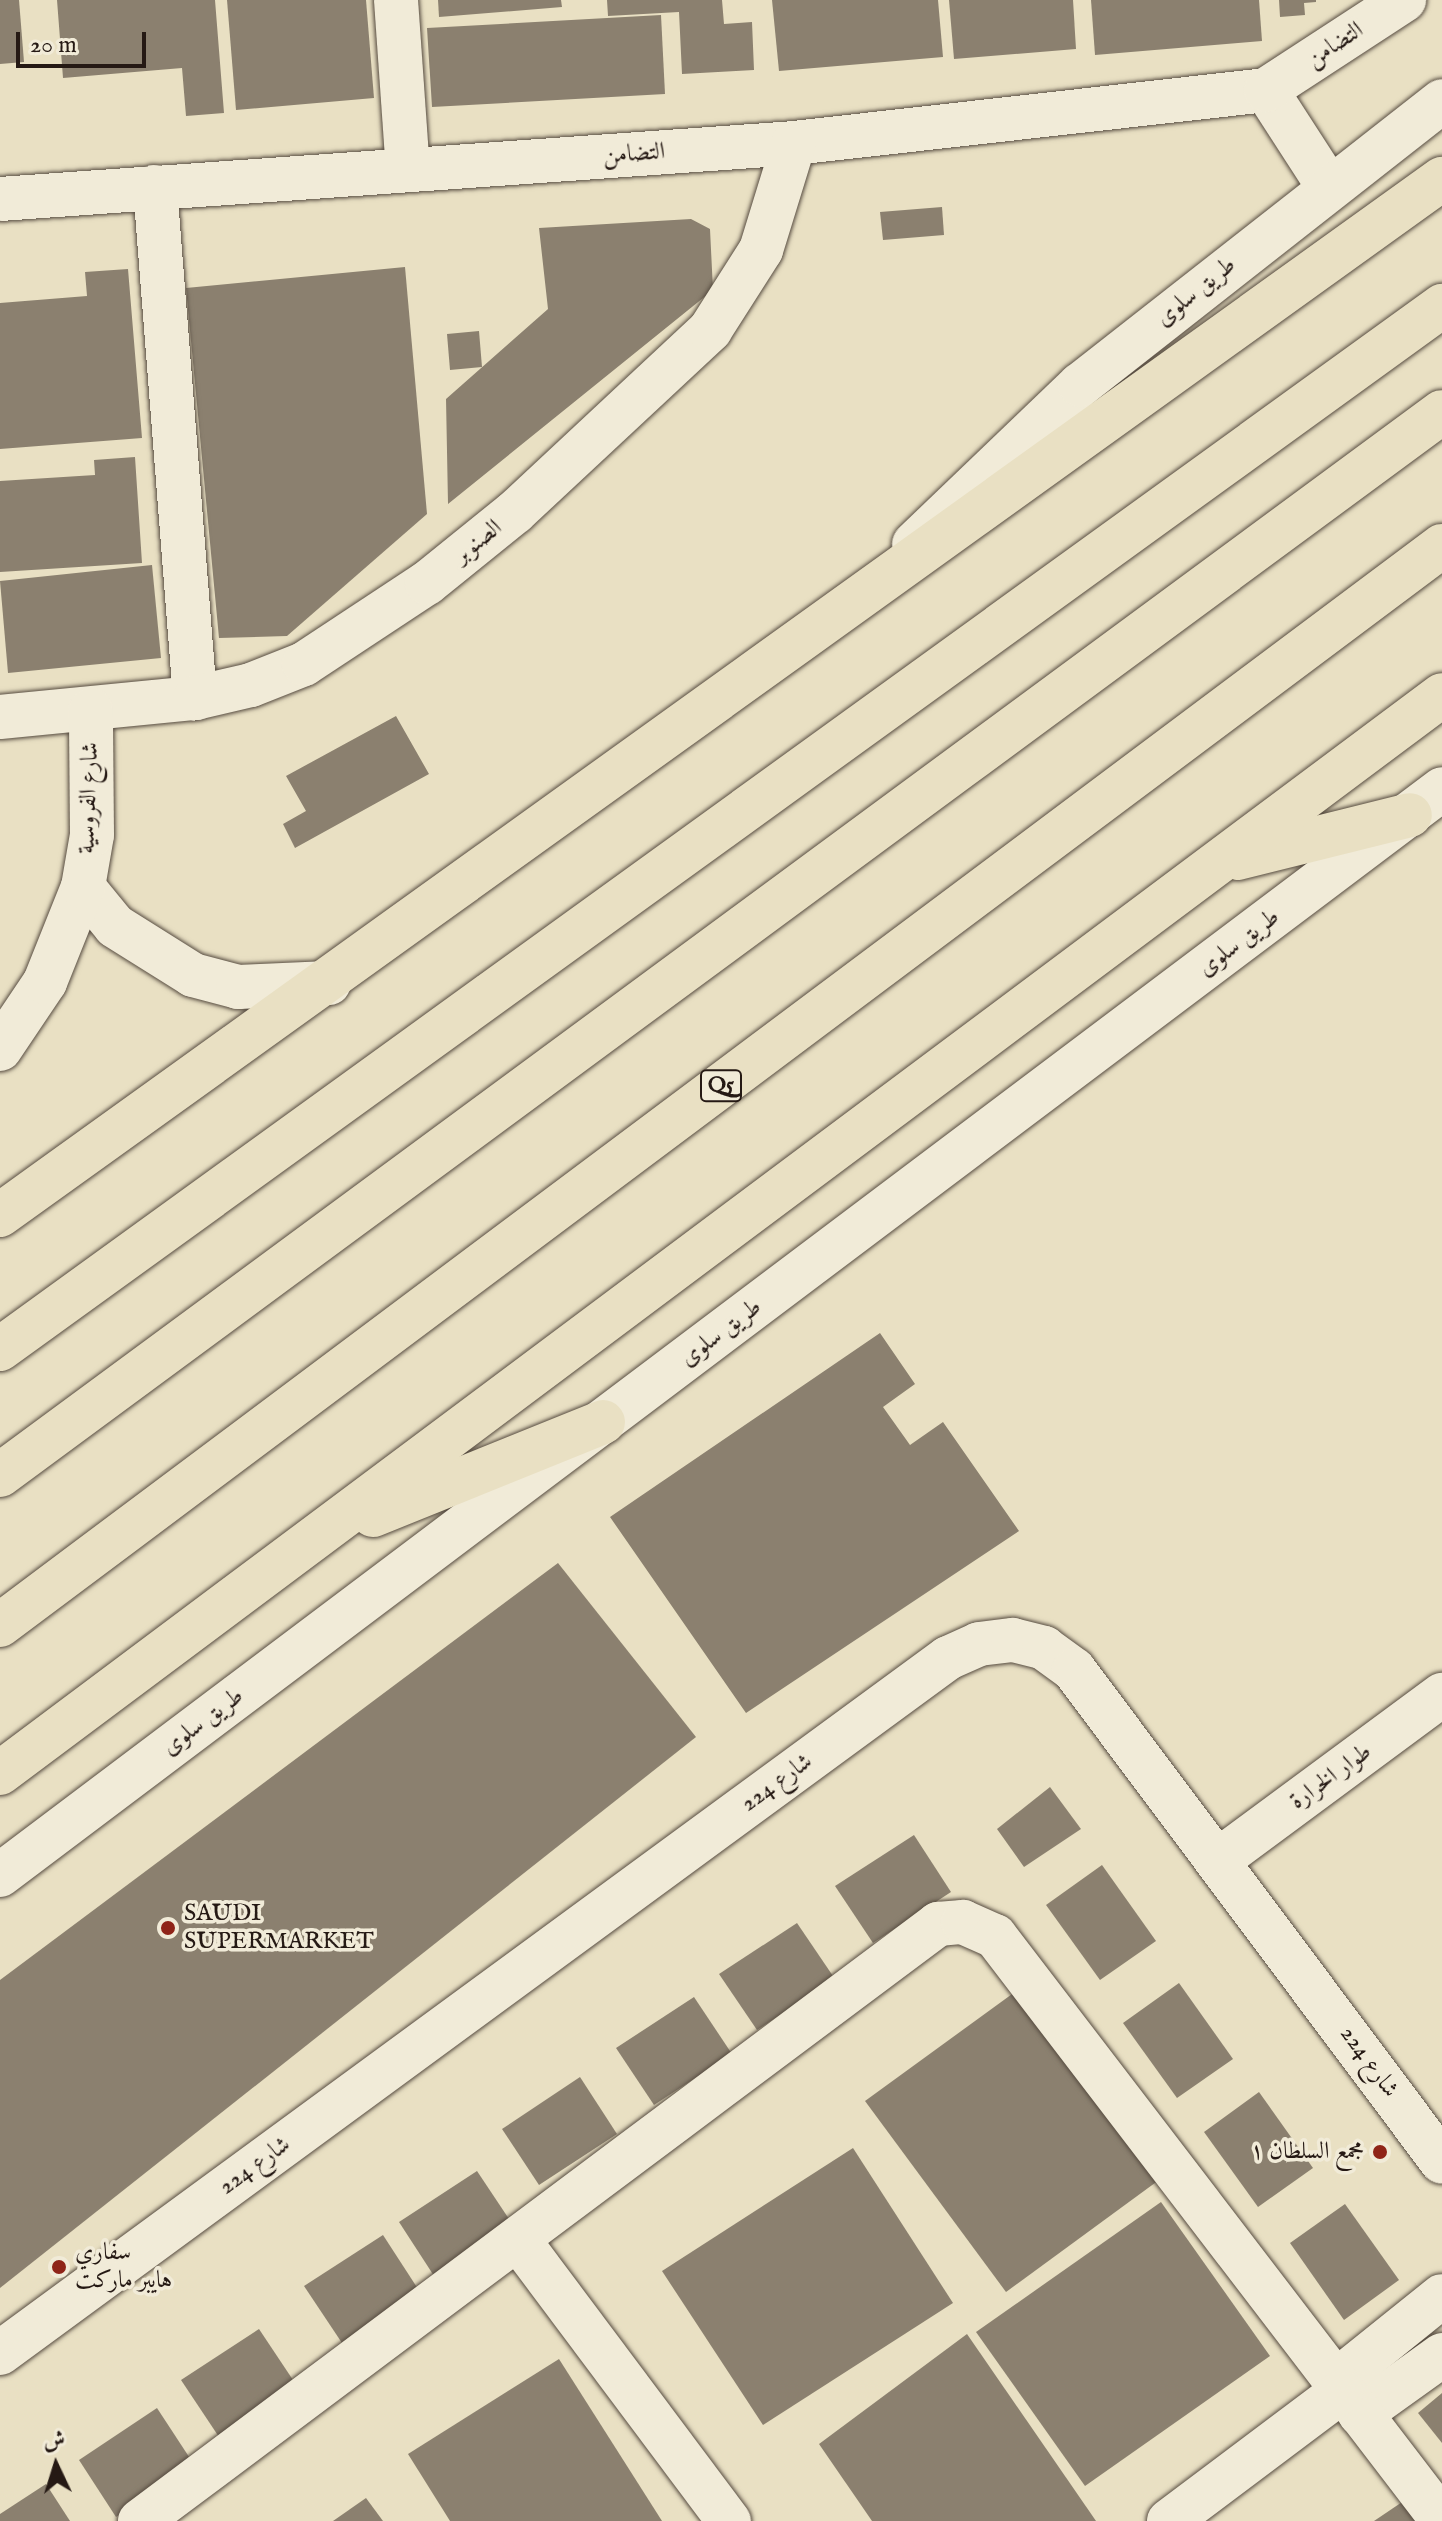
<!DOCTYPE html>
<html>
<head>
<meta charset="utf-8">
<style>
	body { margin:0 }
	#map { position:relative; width:1442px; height:2521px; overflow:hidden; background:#e9e0c3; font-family:"IM FELL English",Amiri,serif }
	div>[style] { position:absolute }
	.building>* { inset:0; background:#8b806f }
	.roads { filter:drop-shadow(0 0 2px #564b40) drop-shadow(0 0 2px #564b40) }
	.minor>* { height:44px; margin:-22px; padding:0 22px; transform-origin:22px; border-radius:22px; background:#f1ebd8 }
	.major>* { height:44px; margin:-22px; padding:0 22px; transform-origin:22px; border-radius:22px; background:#e9e0c3 }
	.highway>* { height:44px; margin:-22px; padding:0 22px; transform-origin:22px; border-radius:22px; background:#e9e0c3 }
	.dots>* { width:22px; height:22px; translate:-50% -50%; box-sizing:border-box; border:4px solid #f1ebd8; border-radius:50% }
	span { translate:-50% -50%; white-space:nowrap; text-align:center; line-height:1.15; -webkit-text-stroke:7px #f1ebd8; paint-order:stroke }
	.shield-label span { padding:2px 6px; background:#f1ebd8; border:2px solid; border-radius:6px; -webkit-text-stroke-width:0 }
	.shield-label { font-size:22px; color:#251914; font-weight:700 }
	.street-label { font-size:24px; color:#251914 }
	.poi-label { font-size:24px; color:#251914 }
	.left { translate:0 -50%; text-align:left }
	.right { translate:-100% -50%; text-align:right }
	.north { position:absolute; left:16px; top:2425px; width:80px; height:80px; -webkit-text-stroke:6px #f1ebd8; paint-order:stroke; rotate:356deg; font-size:22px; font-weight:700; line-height:32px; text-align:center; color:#251914 }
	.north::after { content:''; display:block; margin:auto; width:28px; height:36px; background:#251914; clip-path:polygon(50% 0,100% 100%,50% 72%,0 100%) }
	.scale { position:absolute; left:16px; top:32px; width:130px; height:36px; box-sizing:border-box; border:4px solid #251914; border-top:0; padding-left:10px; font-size:24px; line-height:28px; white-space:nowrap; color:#251914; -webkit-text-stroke:6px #f1ebd8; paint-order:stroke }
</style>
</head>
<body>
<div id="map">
	<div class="building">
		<div style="clip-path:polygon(0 0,19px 0,24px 62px,0 64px)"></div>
		<div style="clip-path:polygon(57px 0,215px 0,224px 113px,186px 116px,182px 68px,63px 78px)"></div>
		<div style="clip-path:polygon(227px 0,366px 0,374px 98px,236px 110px)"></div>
		<div style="clip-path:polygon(438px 0,561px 0,562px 7px,439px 17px)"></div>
		<div style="clip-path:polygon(607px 0,722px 0,724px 24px,752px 22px,754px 70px,682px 74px,679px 12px,608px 16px)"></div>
		<div style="clip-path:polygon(772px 0,938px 0,943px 57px,779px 71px)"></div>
		<div style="clip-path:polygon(949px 0,1073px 0,1076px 49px,954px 59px)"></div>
		<div style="clip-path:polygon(1091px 0,1259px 0,1262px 41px,1095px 55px)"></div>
		<div style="clip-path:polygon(1279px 0,1316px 0,1316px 2px,1304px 3px,1305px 15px,1280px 17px)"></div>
		<div style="clip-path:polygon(661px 15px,665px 94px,432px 107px,427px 28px)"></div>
		<div style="clip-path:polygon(942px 207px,944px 235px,883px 240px,880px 212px)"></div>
		<div style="clip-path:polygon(691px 219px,710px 229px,713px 290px,448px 504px,446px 399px,548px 309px,539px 228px)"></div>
		<div style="clip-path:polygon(405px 267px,427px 514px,287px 636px,219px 638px,186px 288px)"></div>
		<div style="clip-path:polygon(128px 269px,142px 438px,0 449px,0 303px,87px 296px,85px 272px)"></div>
		<div style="clip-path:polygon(479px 331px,482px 367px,450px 370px,447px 334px)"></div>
		<div style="clip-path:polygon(135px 457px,142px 563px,0 572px,0 481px,95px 475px,94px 460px)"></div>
		<div style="clip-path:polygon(152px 565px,161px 658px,8px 673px,0 581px)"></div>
		<div style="clip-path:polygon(396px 716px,429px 774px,295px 848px,283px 824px,306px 811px,286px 776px)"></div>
		<div style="clip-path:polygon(880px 1333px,915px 1384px,883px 1407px,910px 1445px,943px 1422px,1019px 1531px,746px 1713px,610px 1517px)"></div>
		<div style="clip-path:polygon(558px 1563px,696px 1737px,0 2288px,0 1980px)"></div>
		<div style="clip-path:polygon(1050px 1787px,1081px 1829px,1024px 1867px,997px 1829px)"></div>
		<div style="clip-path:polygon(914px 1835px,951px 1892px,873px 1943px,835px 1886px)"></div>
		<div style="clip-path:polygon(1102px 1865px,1156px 1941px,1100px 1980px,1046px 1905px)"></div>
		<div style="clip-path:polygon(797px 1923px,835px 1979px,757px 2030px,719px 1974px)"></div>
		<div style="clip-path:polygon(1179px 1983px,1233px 2059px,1177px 2098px,1123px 2023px)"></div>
		<div style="clip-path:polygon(1019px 1989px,1159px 2180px,1006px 2292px,865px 2101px)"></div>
		<div style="clip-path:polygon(694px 1997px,732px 2054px,654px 2105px,616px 2048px)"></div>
		<div style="clip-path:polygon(580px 2077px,617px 2134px,539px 2185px,502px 2129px)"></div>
		<div style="clip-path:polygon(1259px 2092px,1313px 2168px,1258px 2207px,1204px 2132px)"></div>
		<div style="clip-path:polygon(853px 2148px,953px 2303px,763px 2425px,662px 2271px)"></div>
		<div style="clip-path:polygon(477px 2171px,515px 2228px,436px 2279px,399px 2222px)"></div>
		<div style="clip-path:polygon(1161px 2202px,1270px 2356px,1085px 2486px,976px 2332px)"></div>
		<div style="clip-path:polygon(1345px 2204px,1399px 2280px,1344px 2320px,1290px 2243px)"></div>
		<div style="clip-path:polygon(383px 2235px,420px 2292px,342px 2343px,304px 2286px)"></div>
		<div style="clip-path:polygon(259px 2329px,297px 2386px,219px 2437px,181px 2380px)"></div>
		<div style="clip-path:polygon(967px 2334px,1096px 2521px,872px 2521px,819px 2444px)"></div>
		<div style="clip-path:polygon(559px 2359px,662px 2521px,450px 2521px,408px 2454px)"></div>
		<div style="clip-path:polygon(1442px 2393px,1442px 2443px,1418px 2413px)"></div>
		<div style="clip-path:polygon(157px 2408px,195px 2466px,116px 2517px,79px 2460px)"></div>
		<div style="clip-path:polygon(46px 2484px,70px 2521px,0 2521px,0 2514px)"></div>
		<div style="clip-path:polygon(1417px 2492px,1437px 2521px,1374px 2521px)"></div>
		<div style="clip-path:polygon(366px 2498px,383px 2521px,333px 2521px)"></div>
	</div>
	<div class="roads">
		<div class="minor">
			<div style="left:396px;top:0;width:170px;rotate:86deg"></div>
			<div style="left:1266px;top:90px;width:114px;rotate:57.1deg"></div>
			<div style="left:155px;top:187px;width:513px;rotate:85.52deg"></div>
			<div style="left:0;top:199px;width:796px;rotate:-4.03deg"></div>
			<div style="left:794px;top:143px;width:475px;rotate:-6.4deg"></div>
			<div style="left:1266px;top:90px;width:165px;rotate:-33.1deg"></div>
			<div style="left:914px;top:544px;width:230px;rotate:-43.8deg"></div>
			<div style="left:1080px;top:385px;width:460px;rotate:-38.1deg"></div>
			<div style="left:0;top:717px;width:196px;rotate:-5.6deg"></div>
			<div style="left:195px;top:698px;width:57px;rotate:-13.1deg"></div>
			<div style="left:251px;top:685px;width:57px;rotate:-21.6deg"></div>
			<div style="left:304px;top:664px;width:147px;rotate:-33.4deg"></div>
			<div style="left:427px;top:583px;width:113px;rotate:-38.9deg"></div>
			<div style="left:515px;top:512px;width:267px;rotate:-43deg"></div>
			<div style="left:710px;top:330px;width:95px;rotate:-57.5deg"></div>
			<div style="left:761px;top:250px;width:112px;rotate:-72.9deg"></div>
			<div style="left:83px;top:887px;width:50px;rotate:50.6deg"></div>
			<div style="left:115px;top:926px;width:92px;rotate:32.1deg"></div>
			<div style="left:193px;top:975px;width:47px;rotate:14.9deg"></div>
			<div style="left:238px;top:987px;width:91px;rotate:-2.5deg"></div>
			<div style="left:0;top:1049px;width:81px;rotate:-56.1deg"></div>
			<div style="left:45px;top:982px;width:102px;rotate:-68.2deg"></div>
			<div style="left:83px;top:887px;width:53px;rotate:-80.2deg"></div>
			<div style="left:92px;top:835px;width:125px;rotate:-90.5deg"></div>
			<div style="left:1220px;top:1859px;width:276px;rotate:-36.5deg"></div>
			<div style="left:0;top:1875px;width:1805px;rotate:-36.98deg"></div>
			<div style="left:520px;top:2242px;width:349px;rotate:53.2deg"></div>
			<div style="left:0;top:2353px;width:1175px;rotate:-36.25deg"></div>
			<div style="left:948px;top:1658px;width:34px;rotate:-24deg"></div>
			<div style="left:979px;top:1644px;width:34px;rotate:-7deg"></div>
			<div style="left:1013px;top:1640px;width:32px;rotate:14deg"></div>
			<div style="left:1044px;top:1648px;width:37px;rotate:36deg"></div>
			<div style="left:1074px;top:1670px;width:614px;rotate:53.2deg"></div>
			<div style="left:1335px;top:2382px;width:137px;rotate:-38.8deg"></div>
			<div style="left:1360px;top:2414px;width:101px;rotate:-35.7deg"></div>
			<div style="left:140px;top:2521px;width:997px;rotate:-36.8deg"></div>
			<div style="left:938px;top:1924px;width:25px;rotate:-5deg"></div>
			<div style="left:963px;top:1922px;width:35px;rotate:24deg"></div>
			<div style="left:995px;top:1936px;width:735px;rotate:52.57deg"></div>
			<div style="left:1169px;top:2521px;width:216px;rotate:-36.9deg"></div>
		</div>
		<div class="major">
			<div style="left:1238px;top:858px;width:177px;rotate:-14deg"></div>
			<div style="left:0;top:1215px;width:1776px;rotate:-35.7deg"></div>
			<div style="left:373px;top:1515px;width:248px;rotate:-22deg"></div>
			<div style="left:0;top:1773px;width:1800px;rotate:-36.78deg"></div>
		</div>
		<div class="highway">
			<div style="left:0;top:1349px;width:1780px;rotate:-35.88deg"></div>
			<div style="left:0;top:1475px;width:1791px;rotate:-36.4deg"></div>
			<div style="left:0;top:1625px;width:1801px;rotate:-36.81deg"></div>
		</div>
	</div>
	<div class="dots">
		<div style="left:168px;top:1928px;background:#8f2418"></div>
		<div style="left:1380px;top:2152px;background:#8f2418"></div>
		<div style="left:59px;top:2267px;background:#8f2418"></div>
	</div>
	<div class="shield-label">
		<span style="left:721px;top:1086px">Q5</span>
	</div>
	<div class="street-label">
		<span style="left:1335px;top:45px;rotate:-33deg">التضامن</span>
		<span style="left:634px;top:154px;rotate:-4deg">التضامن</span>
		<span style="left:1196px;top:292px;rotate:-39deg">طريق سلوى</span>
		<span style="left:478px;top:542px;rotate:-39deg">الصنوبر</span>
		<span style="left:89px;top:798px;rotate:-88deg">شارع الفروسية</span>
		<span style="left:1239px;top:943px;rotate:-37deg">طريق سلوى</span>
		<span style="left:721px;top:1333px;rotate:-37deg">طريق سلوى</span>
		<span style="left:203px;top:1722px;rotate:-37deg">طريق سلوى</span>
		<span style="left:1331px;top:1777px;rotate:-36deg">طوار الخرارة</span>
		<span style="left:777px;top:1783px;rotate:-36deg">شارع 224</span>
		<span style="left:1369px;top:2062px;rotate:54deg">شارع 224</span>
		<span style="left:255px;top:2166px;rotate:-36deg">شارع 224</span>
	</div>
	<div class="poi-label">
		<span class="left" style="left:184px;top:1928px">SAUDI<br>SUPERMARKET</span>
		<span class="right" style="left:1364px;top:2152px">مجمع السلطان ١</span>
		<span class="left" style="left:75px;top:2267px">سفاري<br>هايبر ماركت</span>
	</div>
	<div class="north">ش</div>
	<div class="scale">20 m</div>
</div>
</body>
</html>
